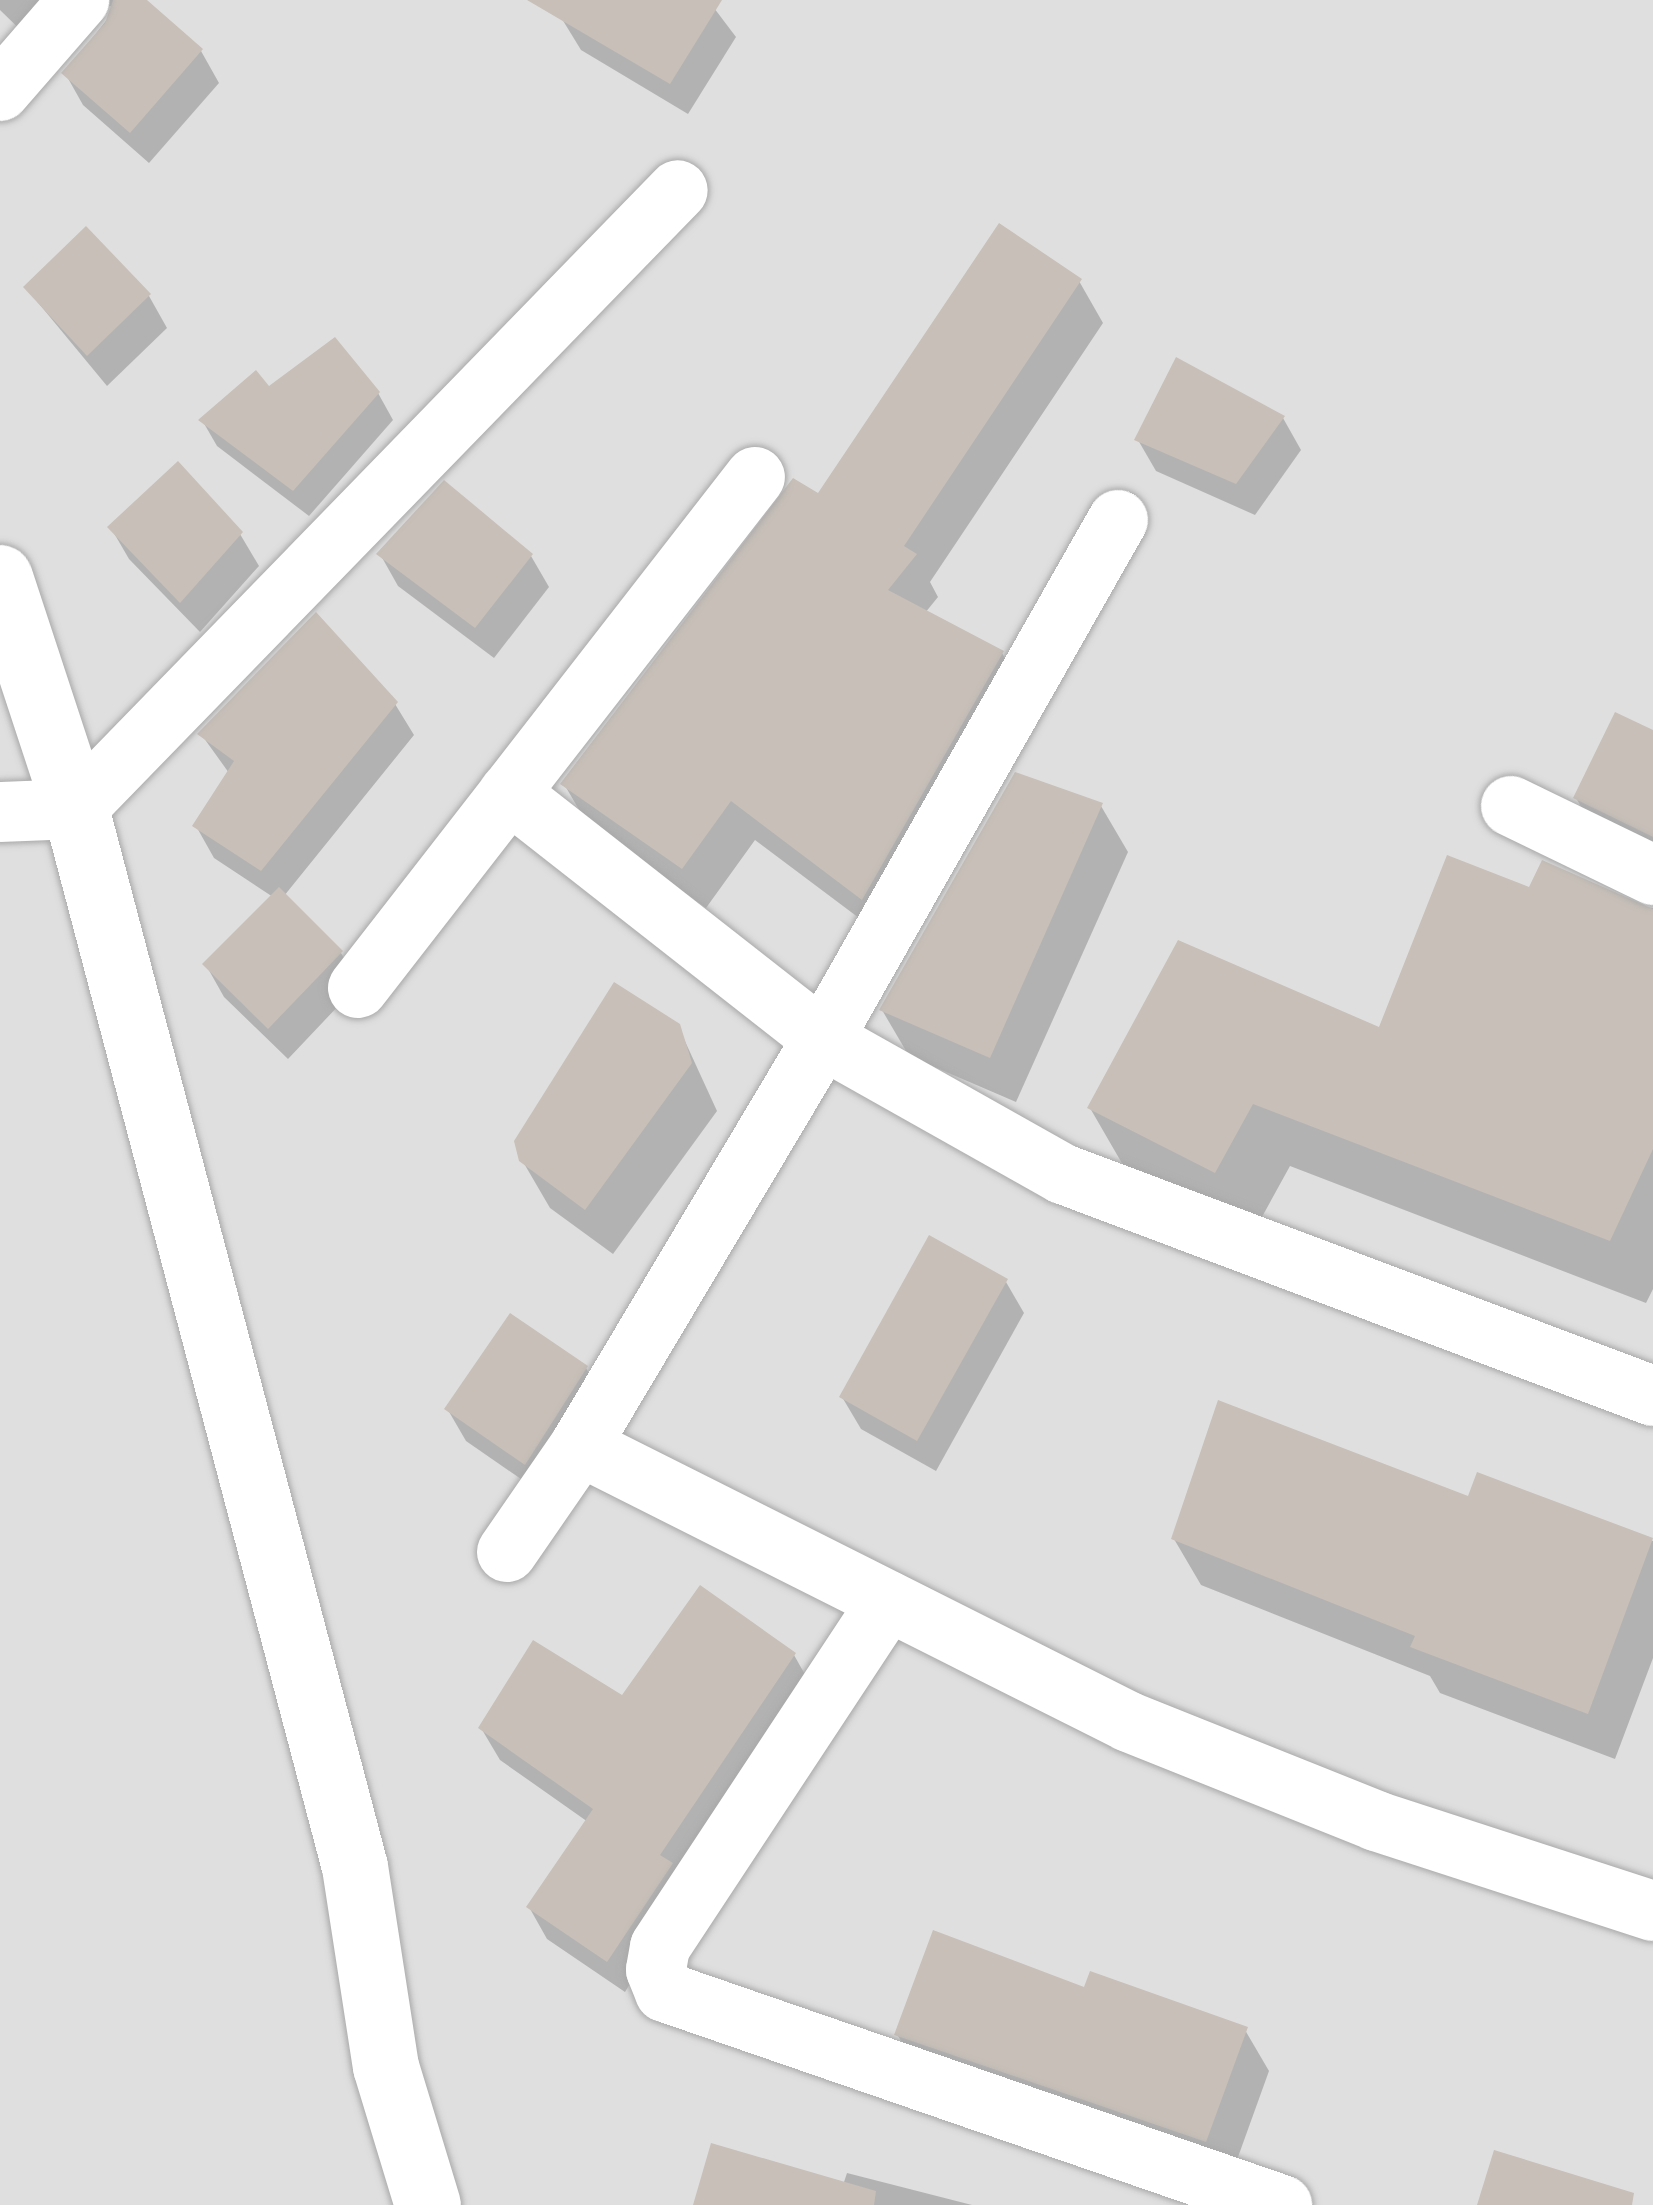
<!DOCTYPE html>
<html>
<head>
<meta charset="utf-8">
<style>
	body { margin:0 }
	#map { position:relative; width:1653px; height:2205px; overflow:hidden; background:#f2efe9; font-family:"Asap Condensed",sans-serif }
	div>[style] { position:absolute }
	.residential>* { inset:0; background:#e0dfdf }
	.shadow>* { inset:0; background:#0003 }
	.building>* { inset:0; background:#c7bfb8 }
	.roads { filter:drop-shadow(0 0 3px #a9a9a9) drop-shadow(0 0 3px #a9a9a9) }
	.minor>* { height:60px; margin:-30px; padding:0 30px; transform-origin:30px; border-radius:30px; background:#fff }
	.tertiary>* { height:66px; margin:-33px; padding:0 33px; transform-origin:33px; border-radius:33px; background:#fff }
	span { translate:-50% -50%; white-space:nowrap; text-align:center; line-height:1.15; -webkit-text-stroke:10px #fff; paint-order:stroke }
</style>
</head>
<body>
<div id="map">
	<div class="residential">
		<div style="clip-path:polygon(0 0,1653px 0,1653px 2205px,0 2205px)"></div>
	</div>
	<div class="shadow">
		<div style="clip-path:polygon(0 0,84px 0,38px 47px,0 10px)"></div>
		<div style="clip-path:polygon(92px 0,143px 0,201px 51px,219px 83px,149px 163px,83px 105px,65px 73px,116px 8px)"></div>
		<div style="clip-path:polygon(574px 0,708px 0,736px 37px,688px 114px,581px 50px,562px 19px)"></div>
		<div style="clip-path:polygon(1079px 281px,1103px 323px,930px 582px,938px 597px,925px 613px,1002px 653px,1025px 694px,887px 939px,755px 840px,706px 908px,588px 825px,564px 784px,819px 497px)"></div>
		<div style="clip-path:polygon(26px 288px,149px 296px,167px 328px,107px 386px)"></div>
		<div style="clip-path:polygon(268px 390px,378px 393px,393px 420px,309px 516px,217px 446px,202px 420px)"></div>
		<div style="clip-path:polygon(1283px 418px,1301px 450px,1255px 515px,1156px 471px,1138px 440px)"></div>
		<div style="clip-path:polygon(111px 528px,240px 534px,259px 566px,200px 632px,129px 559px)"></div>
		<div style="clip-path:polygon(380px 554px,531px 556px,549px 587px,494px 658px,398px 586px)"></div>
		<div style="clip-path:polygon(395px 704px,414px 735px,284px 896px,341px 953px,359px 984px,288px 1059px,224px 997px,206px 965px,273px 897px,214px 858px,196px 826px,229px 773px,201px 734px)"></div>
		<div style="clip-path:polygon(1653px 733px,1653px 882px,1613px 861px,1576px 798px)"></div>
		<div style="clip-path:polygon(1101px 806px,1128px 852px,1016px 1102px,909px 1056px,882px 1010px)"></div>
		<div style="clip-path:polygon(1530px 891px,1653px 908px,1653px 1289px,1646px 1303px,1290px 1166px,1252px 1235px,1127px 1172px,1090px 1108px,1380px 1031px)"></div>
		<div style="clip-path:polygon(678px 1026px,717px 1111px,613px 1254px,550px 1208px,522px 1160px)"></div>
		<div style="clip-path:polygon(1006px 1282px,1024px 1313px,936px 1471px,861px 1429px,842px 1397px)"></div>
		<div style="clip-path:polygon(586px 1368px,604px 1400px,544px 1495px,466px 1441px,448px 1410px)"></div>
		<div style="clip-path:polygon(1479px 1476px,1653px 1541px,1653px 1658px,1615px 1759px,1440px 1693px,1430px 1676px,1201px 1585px,1174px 1539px,1469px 1500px)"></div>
		<div style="clip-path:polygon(794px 1655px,812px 1687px,625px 1992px,547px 1939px,529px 1907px,588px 1822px,500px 1760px,481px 1728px)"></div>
		<div style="clip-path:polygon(1086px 1991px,1245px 2030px,1269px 2071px,1229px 2182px,921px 2075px,897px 2034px)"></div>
		<div style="clip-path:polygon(847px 2173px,972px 2205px,696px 2205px,843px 2185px)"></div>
	</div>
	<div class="building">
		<div style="clip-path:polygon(113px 0,147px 0,203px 49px,130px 133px,61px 73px,105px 23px)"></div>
		<div style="clip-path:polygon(527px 0,722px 0,670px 84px)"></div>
		<div style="clip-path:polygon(999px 223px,1082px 279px,904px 546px,917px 554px,888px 590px,1004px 651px,862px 900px,731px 801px,682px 869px,560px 784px,793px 478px,818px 493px)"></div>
		<div style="clip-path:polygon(86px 226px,151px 294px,87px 356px,23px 287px)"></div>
		<div style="clip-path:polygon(335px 337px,380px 392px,293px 491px,198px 420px,256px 370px,269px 386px)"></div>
		<div style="clip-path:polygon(1176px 357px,1285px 416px,1236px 484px,1134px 440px)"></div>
		<div style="clip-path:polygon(178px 461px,243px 532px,180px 603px,107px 527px)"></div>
		<div style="clip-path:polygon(444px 480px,533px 554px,475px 628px,376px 554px)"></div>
		<div style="clip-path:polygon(316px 612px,398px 702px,261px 871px,192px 826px,234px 761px,197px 734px)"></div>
		<div style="clip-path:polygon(1615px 712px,1653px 730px,1653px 837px,1573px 798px)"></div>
		<div style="clip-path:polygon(1015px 772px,1103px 803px,990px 1058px,879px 1010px)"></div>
		<div style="clip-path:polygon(1447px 855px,1529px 887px,1542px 860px,1653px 909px,1653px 1149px,1610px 1241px,1253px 1104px,1215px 1173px,1087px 1108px,1178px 940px,1379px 1027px)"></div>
		<div style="clip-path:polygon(279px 887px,343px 951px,268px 1029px,202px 964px)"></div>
		<div style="clip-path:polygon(614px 982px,680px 1024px,692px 1063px,585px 1210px,519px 1161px,514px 1141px)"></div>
		<div style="clip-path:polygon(929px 1235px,1008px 1279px,917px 1441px,839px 1397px)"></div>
		<div style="clip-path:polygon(510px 1313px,588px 1366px,525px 1465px,444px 1409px)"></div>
		<div style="clip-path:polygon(1218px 1400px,1468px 1496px,1477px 1472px,1653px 1538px,1588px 1714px,1410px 1647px,1415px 1636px,1171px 1539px)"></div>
		<div style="clip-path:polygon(700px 1585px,796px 1653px,660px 1855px,673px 1863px,607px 1962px,526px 1907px,593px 1809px,478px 1728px,533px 1640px,622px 1695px)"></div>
		<div style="clip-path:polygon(933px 1930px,1084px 1987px,1090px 1971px,1248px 2027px,1206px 2142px,894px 2035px)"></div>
		<div style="clip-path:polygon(711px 2143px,876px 2191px,874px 2205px,693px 2205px)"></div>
		<div style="clip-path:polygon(1494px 2150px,1634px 2193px,1632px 2205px,1477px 2205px)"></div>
	</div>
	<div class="roads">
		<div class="minor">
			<div style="left:0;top:91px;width:121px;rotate:-49deg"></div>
			<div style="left:509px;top:793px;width:399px;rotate:38.1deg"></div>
			<div style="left:823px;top:1039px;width:275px;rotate:29.4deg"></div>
			<div style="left:1063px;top:1174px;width:630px;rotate:20.62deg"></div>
			<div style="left:1511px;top:806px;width:158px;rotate:25.9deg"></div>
			<div style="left:0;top:812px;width:76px;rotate:-2.3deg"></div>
			<div style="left:76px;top:809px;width:863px;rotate:-45.8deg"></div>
			<div style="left:358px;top:988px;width:647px;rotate:-52.16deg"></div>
			<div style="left:580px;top:1446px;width:614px;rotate:26.69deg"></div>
			<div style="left:1129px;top:1722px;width:266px;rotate:21.8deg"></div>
			<div style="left:1376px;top:1821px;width:291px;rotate:18deg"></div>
			<div style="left:507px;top:1552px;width:129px;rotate:-55.4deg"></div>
			<div style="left:580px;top:1446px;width:474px;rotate:-59.2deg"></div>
			<div style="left:823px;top:1039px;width:597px;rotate:-60.39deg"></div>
			<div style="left:888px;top:1601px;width:414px;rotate:123.4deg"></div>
			<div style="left:660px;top:1947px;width:23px;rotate:100deg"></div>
			<div style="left:656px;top:1970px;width:24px;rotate:68deg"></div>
			<div style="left:665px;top:1992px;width:653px;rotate:19.05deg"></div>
		</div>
		<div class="tertiary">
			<div style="left:0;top:578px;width:243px;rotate:71.8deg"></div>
			<div style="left:76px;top:809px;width:1094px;rotate:75.23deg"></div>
			<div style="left:355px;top:1867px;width:202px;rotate:81.2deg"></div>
			<div style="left:386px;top:2067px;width:144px;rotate:73.1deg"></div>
		</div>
	</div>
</div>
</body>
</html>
